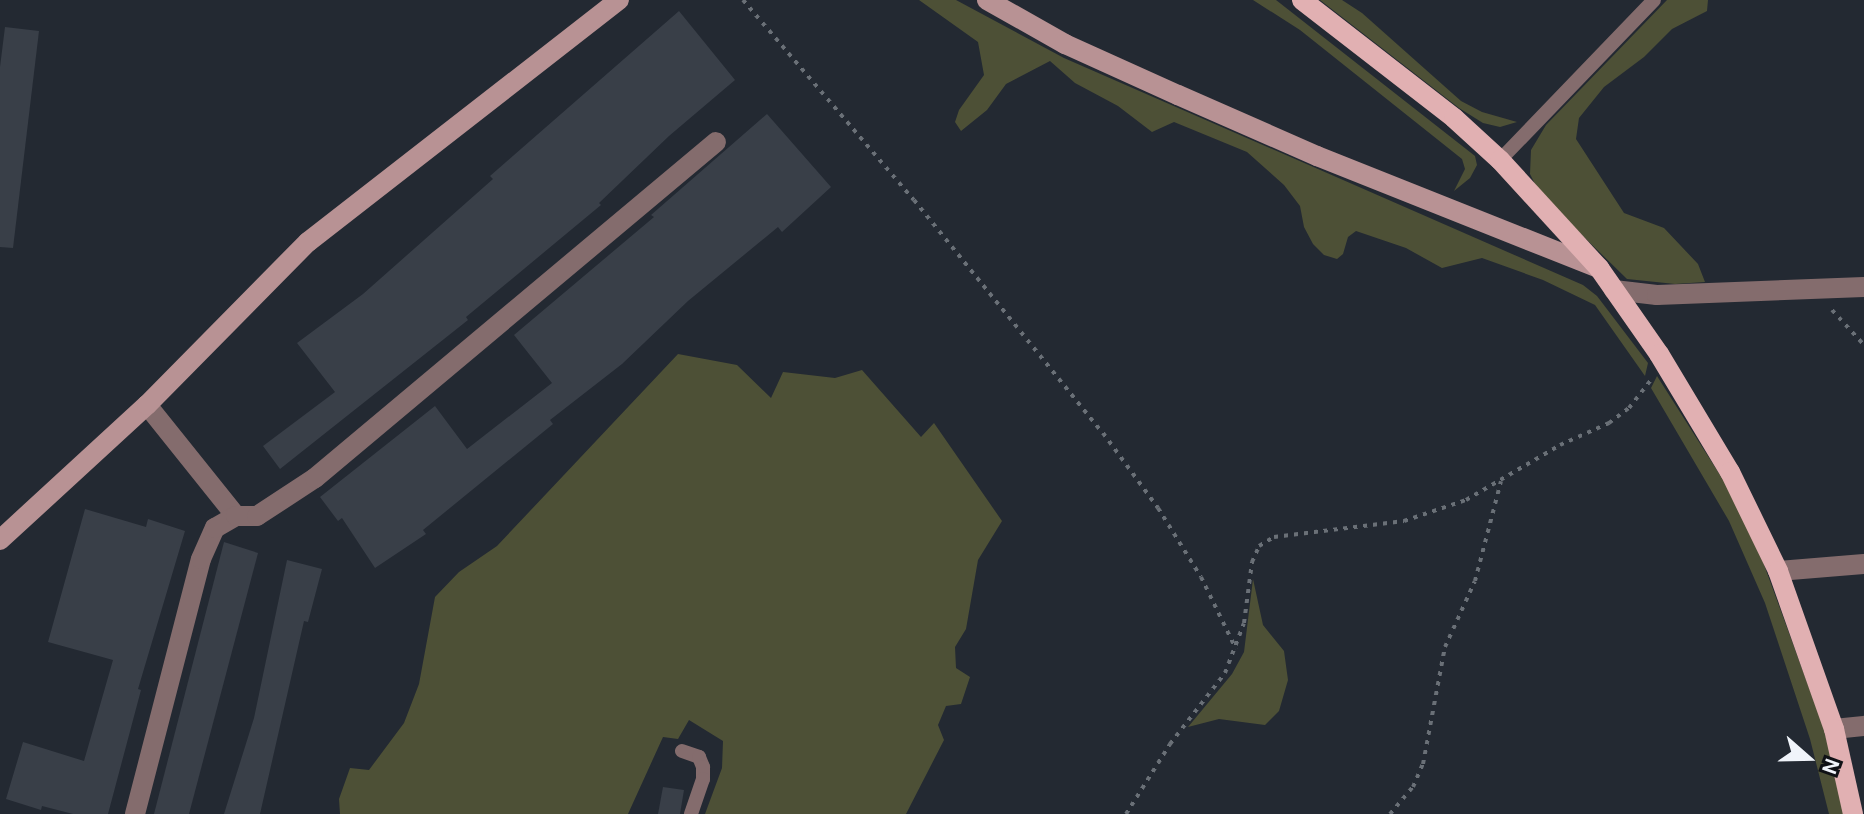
<!DOCTYPE html>
<html>
<head>
<meta charset="utf-8">
<style>
	body { margin:0 }
	#map { position:relative; width:1864px; height:814px; overflow:hidden; background:#232932; font-family:Karla,sans-serif }
	div>[style] { position:absolute }
	.green>* { inset:0; background:#4d5036 }
	.building>* { inset:0; background:#393f48 }
	.path>* { height:4px; margin-top:-2px; transform-origin:0; background:repeating-linear-gradient(90deg,#6a7077 0 4px,transparent 0 10px) }
	.lane>* { height:14px; margin:-7px; padding:0 7px; transform-origin:7px; border-radius:7px; background:#846c6d }
	.street>* { height:20px; margin:-10px; padding:0 10px; transform-origin:10px; border-radius:10px; background:#846c6d }
	.secondary>* { height:20px; margin:-10px; padding:0 10px; transform-origin:10px; border-radius:10px; background:#b89294 }
	.primary>* { height:20px; margin:-10px; padding:0 10px; transform-origin:10px; border-radius:10px; background:#e1b0b2 }
	span { translate:-50% -50%; white-space:nowrap; text-align:center; line-height:1.15; -webkit-text-stroke:6px #0f1115; paint-order:stroke }
	.north { position:absolute; left:1768px; top:718px; width:80px; height:80px; -webkit-text-stroke:6px #0f1115; paint-order:stroke; rotate:110deg; font-size:22px; font-weight:700; line-height:32px; text-align:center; color:#f0f4fa }
	.north::after { content:''; display:block; margin:auto; width:28px; height:36px; background:#f0f4fa; clip-path:polygon(50% 0,100% 100%,50% 72%,0 100%) }
</style>
</head>
<body>
<div id="map">
	<div class="green">
		<div style="clip-path:polygon(919px 0,956px 0,1064px 58px,1583px 285px,1597px 296px,1648px 363px,1645px 376px,1595px 305px,1543px 280px,1482px 258px,1442px 268px,1406px 248px,1356px 231px,1348px 237px,1343px 254px,1337px 259px,1324px 255px,1313px 244px,1304px 227px,1300px 206px,1284px 185px,1247px 152px,1174px 122px,1152px 132px,1118px 106px,1075px 83px,1050px 61px,1006px 84px,987px 110px,961px 131px,955px 122px,959px 110px,984px 75px,978px 42px)"></div>
		<div style="clip-path:polygon(1253px 0,1276px 0,1475px 156px,1477px 165px,1470px 178px,1454px 191px,1465px 169px,1462px 159px,1300px 30px)"></div>
		<div style="clip-path:polygon(1320px 0,1342px 0,1362px 13px,1461px 101px,1482px 112px,1517px 122px,1500px 127px,1483px 123px,1459px 108px)"></div>
		<div style="clip-path:polygon(1667px 0,1708px 0,1707px 11px,1672px 29px,1644px 57px,1604px 87px,1579px 118px,1576px 139px,1624px 213px,1664px 228px,1698px 264px,1705px 282px,1675px 284px,1627px 279px,1540px 194px,1530px 174px,1531px 150px,1546px 125px)"></div>
		<div style="clip-path:polygon(678px 354px,737px 365px,771px 398px,783px 372px,835px 378px,862px 370px,921px 437px,934px 423px,1002px 521px,978px 560px,966px 629px,955px 647px,956px 668px,970px 677px,961px 704px,946px 706px,938px 725px,944px 740px,906px 814px,705px 814px,722px 768px,723px 741px,689px 720px,678px 739px,663px 737px,628px 814px,340px 814px,339px 799px,350px 768px,369px 770px,404px 723px,419px 684px,435px 597px,459px 572px,497px 546px)"></div>
		<div style="clip-path:polygon(1657px 376px,1727px 486px,1763px 562px,1823px 726px,1846px 814px,1829px 814px,1810px 739px,1765px 603px,1729px 521px,1651px 388px)"></div>
		<div style="clip-path:polygon(1253px 579px,1263px 625px,1284px 651px,1288px 680px,1279px 711px,1265px 725px,1219px 719px,1188px 727px,1232px 674px,1244px 652px)"></div>
	</div>
	<div class="building">
		<div style="clip-path:polygon(679px 11px,735px 80px,669px 136px,599px 203px,601px 205px,466px 317px,468px 320px,280px 469px,263px 446px,335px 392px,297px 343px,363px 294px,493px 179px,490px 176px)"></div>
		<div style="clip-path:polygon(5px 27px,39px 31px,13px 248px,0 247px,0 67px)"></div>
		<div style="clip-path:polygon(767px 114px,831px 187px,782px 232px,778px 227px,688px 301px,622px 364px,550px 420px,553px 424px,423px 530px,426px 534px,375px 568px,342px 518px,338px 521px,320px 497px,435px 406px,467px 449px,552px 383px,514px 335px,654px 217px,651px 215px)"></div>
		<div style="clip-path:polygon(85px 509px,146px 527px,148px 519px,185px 531px,138px 689px,141px 690px,108px 814px,73px 814px,42px 806px,41px 810px,6px 799px,23px 742px,84px 761px,113px 660px,48px 642px)"></div>
		<div style="clip-path:polygon(224px 542px,258px 553px,189px 814px,154px 814px)"></div>
		<div style="clip-path:polygon(287px 560px,322px 569px,308px 622px,304px 621px,260px 814px,224px 814px,254px 718px)"></div>
		<div style="clip-path:polygon(663px 787px,684px 790px,680px 814px,658px 814px)"></div>
	</div>
	<div class="path">
		<div style="left:743px;top:0;width:263px;rotate:49.5deg"></div>
		<div style="left:914px;top:200px;width:300px;rotate:51deg"></div>
		<div style="left:1103px;top:433px;width:93px;rotate:53.7deg"></div>
		<div style="left:1158px;top:508px;width:81px;rotate:58.1deg"></div>
		<div style="left:1201px;top:577px;width:80px;rotate:64.1deg"></div>
		<div style="left:1832px;top:310px;width:47px;rotate:47.6deg"></div>
		<div style="left:1126px;top:814px;width:83px;rotate:-57.8deg"></div>
		<div style="left:1170px;top:744px;width:90px;rotate:-52.2deg"></div>
		<div style="left:1225px;top:673px;width:53px;rotate:-69.2deg"></div>
		<div style="left:1244px;top:623px;width:62px;rotate:-82.5deg"></div>
		<div style="left:1252px;top:562px;width:17px;rotate:-66deg"></div>
		<div style="left:1259px;top:546px;width:17px;rotate:-31deg"></div>
		<div style="left:1274px;top:537px;width:131px;rotate:-7deg"></div>
		<div style="left:1404px;top:521px;width:65px;rotate:-18.7deg"></div>
		<div style="left:1466px;top:500px;width:109px;rotate:-30.3deg"></div>
		<div style="left:1560px;top:445px;width:54px;rotate:-24.2deg"></div>
		<div style="left:1609px;top:423px;width:25px;rotate:-37deg"></div>
		<div style="left:1629px;top:408px;width:36px;rotate:-52deg"></div>
		<div style="left:1390px;top:814px;width:35px;rotate:-50deg"></div>
		<div style="left:1413px;top:787px;width:25px;rotate:-67deg"></div>
		<div style="left:1423px;top:764px;width:119px;rotate:-79.4deg"></div>
		<div style="left:1445px;top:647px;width:72px;rotate:-65.6deg"></div>
		<div style="left:1475px;top:581px;width:103px;rotate:-75.4deg"></div>
	</div>
	<div class="lane">
		<div style="left:1500px;top:160px;width:222px;rotate:-46.1deg"></div>
		<div style="left:682px;top:751px;width:18px;rotate:19deg"></div>
		<div style="left:699px;top:757px;width:11px;rotate:68deg"></div>
		<div style="left:703px;top:767px;width:12px;rotate:90deg"></div>
		<div style="left:703px;top:779px;width:37px;rotate:109deg"></div>
	</div>
	<div class="street">
		<div style="left:1614px;top:290px;width:43px;rotate:6.6deg"></div>
		<div style="left:1657px;top:295px;width:207px;rotate:-2.2deg"></div>
		<div style="left:147px;top:405px;width:142px;rotate:51.3deg"></div>
		<div style="left:1778px;top:571px;width:86px;rotate:-4.7deg"></div>
		<div style="left:1834px;top:729px;width:30px;rotate:-6deg"></div>
		<div style="left:135px;top:814px;width:263px;rotate:-75.5deg"></div>
		<div style="left:201px;top:559px;width:34px;rotate:-66deg"></div>
		<div style="left:215px;top:528px;width:24px;rotate:-30deg"></div>
		<div style="left:236px;top:516px;width:21px"></div>
		<div style="left:257px;top:516px;width:69px;rotate:-33.2deg"></div>
		<div style="left:315px;top:478px;width:523px;rotate:-39.96deg"></div>
	</div>
	<div class="secondary">
		<div style="left:987px;top:0;width:90px;rotate:29.4deg"></div>
		<div style="left:1065px;top:44px;width:124px;rotate:24.3deg"></div>
		<div style="left:1178px;top:95px;width:152px;rotate:23.7deg"></div>
		<div style="left:1317px;top:156px;width:303px;rotate:21.7deg"></div>
		<div style="left:0;top:540px;width:200px;rotate:-42.6deg"></div>
		<div style="left:147px;top:405px;width:229px;rotate:-45.4deg"></div>
		<div style="left:308px;top:242px;width:394px;rotate:-37.9deg"></div>
	</div>
	<div class="primary">
		<div style="left:1302px;top:0;width:192px;rotate:37.8deg"></div>
		<div style="left:1454px;top:118px;width:62px;rotate:42.4deg"></div>
		<div style="left:1500px;top:160px;width:147px;rotate:47.5deg"></div>
		<div style="left:1599px;top:268px;width:105px;rotate:55.1deg"></div>
		<div style="left:1659px;top:354px;width:138px;rotate:59deg"></div>
		<div style="left:1730px;top:472px;width:110px;rotate:64.1deg"></div>
		<div style="left:1778px;top:571px;width:168px;rotate:70.5deg"></div>
		<div style="left:1834px;top:729px;width:87px;rotate:77.4deg"></div>
	</div>
	<div class="north">N</div>
</div>
</body>
</html>
